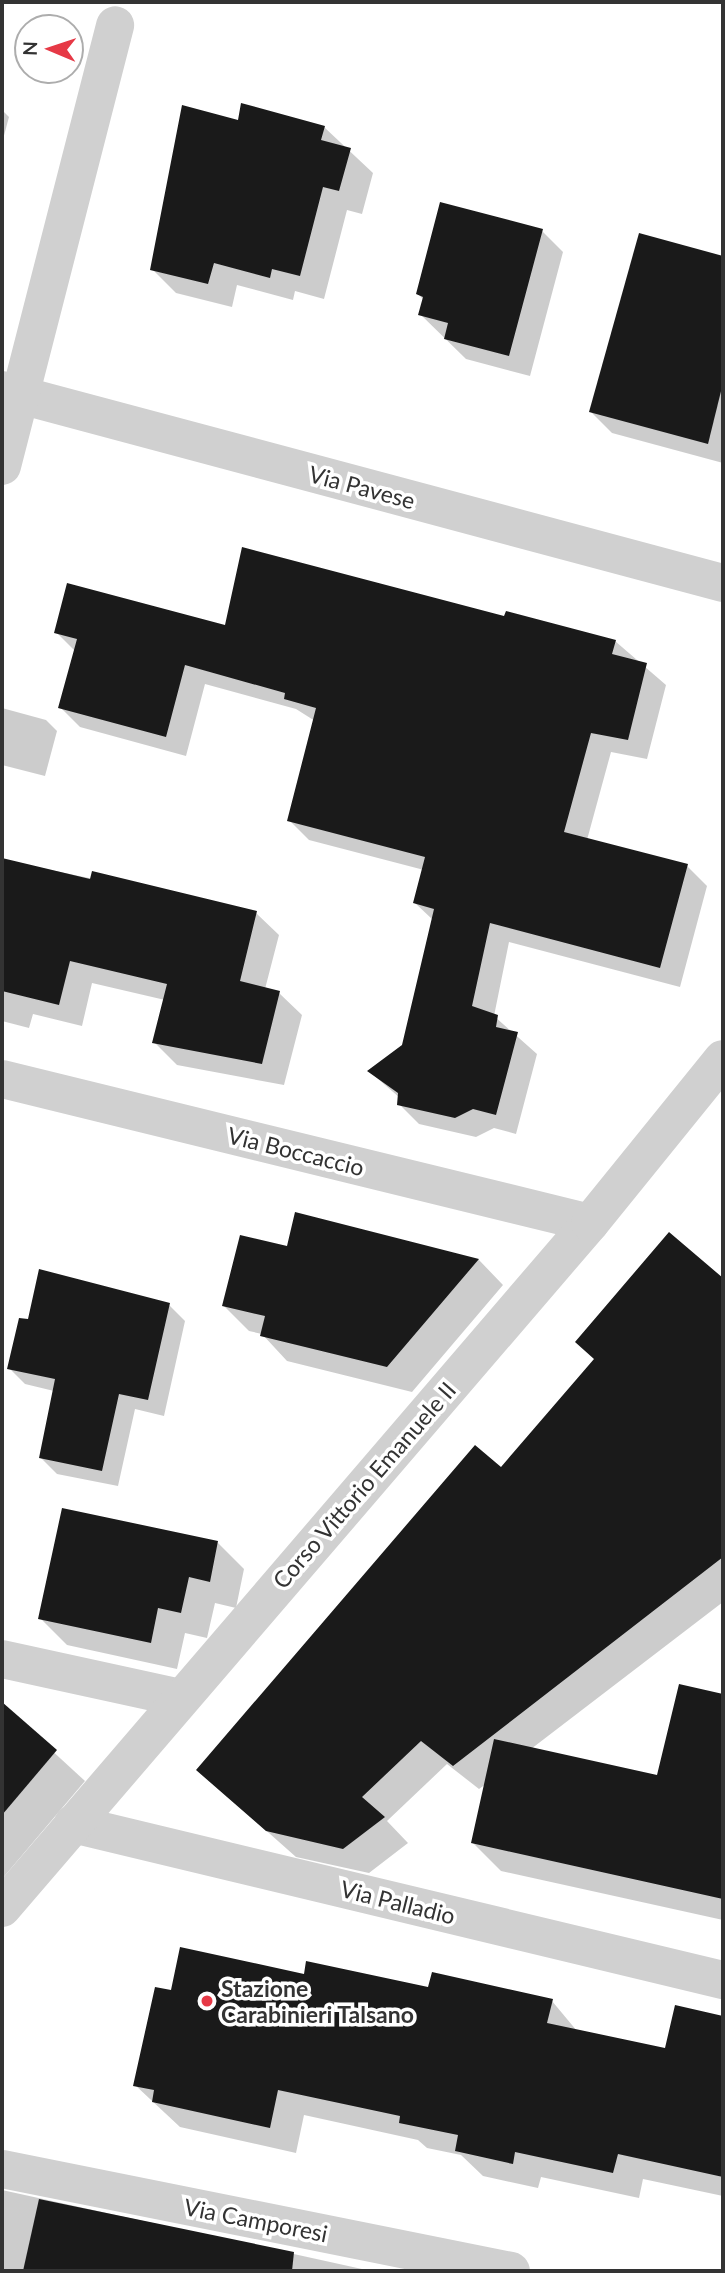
<!DOCTYPE html>
<html>
<head>
<meta charset="utf-8">
<style>
	body { margin:0 }
	#map { position:relative; width:725px; height:2273px; overflow:hidden; background:#fff; font-family:Lato,sans-serif }
	div>[style] { position:absolute }
	.shadow>* { inset:0; background:#0003 }
	.building>* { inset:0; background:#1a1a1a }
	.minor>* { height:38px; margin:-19px; padding:0 19px; transform-origin:19px; border-radius:19px; background:#d0d0d0 }
	.dots>* { width:19px; height:19px; translate:-50% -50%; box-sizing:border-box; border:4px solid #fff; border-radius:50% }
	span { translate:-50% -50%; white-space:nowrap; text-align:center; line-height:1.15; -webkit-text-stroke:7px #fff; paint-order:stroke }
	.street-label { font-size:23px; color:#333 }
	.poi-label { font-size:23px; color:#333; font-weight:700 }
	.left { translate:0 -50%; text-align:left }
	.frame { position:absolute; inset:0; border:4px solid #333; pointer-events:none }
	.north { position:absolute; left:14px; top:14px; width:70px; height:70px; box-sizing:border-box; background:#fff; border:2px solid #adadad; border-radius:50%; rotate:272deg; font-size:19px; font-weight:700; line-height:28px; text-align:center; color:#333 }
	.north::after { content:''; display:block; margin:auto; width:24px; height:32px; background:#e63946; clip-path:polygon(50% 0,100% 100%,50% 72%,0 100%) }
</style>
</head>
<body>
<div id="map">
	<div class="shadow">
		<div style="clip-path:polygon(2px 110px,9px 117px,2px 143px)"></div>
		<div style="clip-path:polygon(239px 122px,324px 127px,373px 173px,362px 214px,347px 210px,324px 299px,295px 291px,293px 300px,237px 285px,232px 307px,176px 293px,152px 269px)"></div>
		<div style="clip-path:polygon(542px 231px,563px 252px,530px 376px,466px 359px,420px 314px,424px 300px,418px 294px)"></div>
		<div style="clip-path:polygon(640px 236px,723px 258px,723px 463px,612px 433px,591px 412px)"></div>
		<div style="clip-path:polygon(506px 618px,615px 641px,666px 685px,647px 759px,611px 752px,587px 840px,687px 866px,707px 886px,680px 987px,509px 942px,494px 1016px,537px 1054px,516px 1134px,494px 1128px,476px 1137px,419px 1124px,399px 1104px,400px 1098px,369px 1071px,404px 1046px,433px 920px,415px 903px,424px 870px,309px 840px,289px 820px,315px 721px,296px 709px,205px 684px,186px 756px,80px 727px,60px 707px,75px 651px,56px 632px)"></div>
		<div style="clip-path:polygon(2px 708px,46px 720px,57px 731px,45px 776px,2px 765px)"></div>
		<div style="clip-path:polygon(3px 860px,256px 913px,279px 935px,265px 989px,279px 993px,302px 1015px,284px 1085px,177px 1065px,154px 1042px,165px 1000px,92px 983px,82px 1026px,33px 1014px,29px 1028px,2px 1021px)"></div>
		<div style="clip-path:polygon(296px 1214px,479px 1260px,503px 1285px,412px 1392px,287px 1361px,262px 1334px,249px 1331px,224px 1306px,288px 1248px)"></div>
		<div style="clip-path:polygon(669px 1234px,723px 1280px,723px 1602px,531px 1749px,659px 1777px,680px 1686px,723px 1696px,723px 1920px,501px 1871px,473px 1843px,486px 1784px,479px 1789px,447px 1764px,387px 1821px,408px 1843px,369px 1873px,296px 1857px,198px 1770px,501px 1470px,595px 1360px)"></div>
		<div style="clip-path:polygon(169px 1305px,185px 1321px,164px 1416px,135px 1409px,118px 1486px,57px 1474px,41px 1458px,54px 1391px,25px 1384px,9px 1368px,30px 1321px)"></div>
		<div style="clip-path:polygon(218px 1543px,244px 1569px,236px 1608px,215px 1603px,207px 1638px,185px 1633px,177px 1669px,67px 1645px,40px 1618px)"></div>
		<div style="clip-path:polygon(2px 1711px,11px 1713px,85px 1781px,2px 1879px)"></div>
		<div style="clip-path:polygon(305px 1976px,552px 2001px,577px 2031px,666px 2050px,676px 2007px,723px 2018px,723px 2196px,643px 2179px,639px 2198px,541px 2177px,538px 2188px,483px 2176px,461px 2155px,427px 2148px,418px 2140px,304px 2115px,296px 2153px,180px 2127px,135px 2085px,172px 1992px)"></div>
		<div style="clip-path:polygon(2px 2190px,371px 2271px,2px 2271px)"></div>
	</div>
	<div class="building">
		<div style="clip-path:polygon(241px 103px,325px 126px,321px 140px,351px 148px,339px 191px,323px 187px,300px 276px,272px 269px,270px 278px,214px 263px,208px 284px,150px 270px,182px 105px,238px 120px)"></div>
		<div style="clip-path:polygon(440px 202px,543px 229px,509px 356px,444px 339px,448px 323px,418px 315px,423px 297px,416px 294px)"></div>
		<div style="clip-path:polygon(639px 233px,723px 256px,723px 383px,708px 444px,589px 412px)"></div>
		<div style="clip-path:polygon(242px 547px,504px 616px,506px 611px,616px 640px,612px 654px,647px 663px,628px 740px,591px 733px,564px 832px,688px 864px,660px 968px,490px 923px,472px 1006px,498px 1015px,496px 1027px,518px 1032px,496px 1115px,473px 1109px,455px 1118px,397px 1105px,398px 1093px,367px 1071px,402px 1045px,434px 909px,413px 903px,425px 857px,287px 821px,316px 708px,284px 699px,285px 693px,185px 665px,166px 737px,58px 708px,77px 639px,54px 633px,67px 583px,225px 625px)"></div>
		<div style="clip-path:polygon(2px 858px,90px 879px,92px 871px,257px 911px,240px 981px,280px 991px,262px 1064px,152px 1043px,167px 984px,70px 961px,59px 1005px,2px 991px)"></div>
		<div style="clip-path:polygon(295px 1212px,479px 1259px,387px 1367px,260px 1336px,265px 1316px,222px 1306px,240px 1235px,287px 1246px)"></div>
		<div style="clip-path:polygon(669px 1232px,723px 1278px,723px 1557px,453px 1766px,421px 1741px,362px 1797px,385px 1817px,343px 1849px,266px 1831px,196px 1770px,475px 1445px,501px 1467px,594px 1359px,575px 1342px)"></div>
		<div style="clip-path:polygon(39px 1269px,170px 1303px,148px 1400px,119px 1394px,102px 1471px,39px 1458px,55px 1379px,7px 1369px,19px 1318px,28px 1319px)"></div>
		<div style="clip-path:polygon(62px 1508px,218px 1541px,210px 1582px,189px 1577px,181px 1613px,158px 1608px,151px 1643px,38px 1619px)"></div>
		<div style="clip-path:polygon(679px 1684px,723px 1694px,723px 1899px,471px 1843px,494px 1739px,657px 1775px)"></div>
		<div style="clip-path:polygon(2px 1702px,57px 1750px,2px 1815px)"></div>
		<div style="clip-path:polygon(180px 1947px,304px 1974px,306px 1961px,428px 1987px,432px 1972px,553px 1999px,547px 2023px,665px 2048px,675px 2005px,723px 2016px,723px 2177px,618px 2154px,613px 2173px,515px 2152px,513px 2164px,455px 2151px,458px 2135px,399px 2123px,400px 2116px,278px 2090px,270px 2128px,152px 2102px,154px 2090px,133px 2086px,155px 1987px,171px 1990px)"></div>
		<div style="clip-path:polygon(39px 2199px,294px 2252px,292px 2271px,23px 2271px)"></div>
	</div>
	<div class="minor">
		<div style="left:2px;top:390px;width:746px;rotate:14.99deg"></div>
		<div style="left:2px;top:466px;width:455px;rotate:-75.6deg"></div>
		<div style="left:2px;top:1079px;width:605px;rotate:13.76deg"></div>
		<div style="left:2px;top:1659px;width:183px;rotate:12.3deg"></div>
		<div style="left:73px;top:1824px;width:668px;rotate:13.5deg"></div>
		<div style="left:2px;top:1908px;width:903px;rotate:-49.36deg"></div>
		<div style="left:590px;top:1223px;width:211px;rotate:-51deg"></div>
		<div style="left:2px;top:2169px;width:519px;rotate:11.33deg"></div>
	</div>
	<div class="dots">
		<div style="left:207px;top:2001px;background:#e63946"></div>
	</div>
	<div class="street-label">
		<span style="left:362px;top:487px;rotate:15deg">Via Pavese</span>
		<span style="left:296px;top:1151px;rotate:14deg">Via Boccaccio</span>
		<span style="left:364px;top:1485px;rotate:-49deg">Corso Vittorio Emanuele II</span>
		<span style="left:398px;top:1902px;rotate:14deg">Via Palladio</span>
		<span style="left:256px;top:2220px;rotate:11deg">Via Camporesi</span>
	</div>
	<div class="poi-label">
		<span class="left" style="left:221px;top:2001px">Stazione<br>Carabinieri Talsano</span>
	</div>
	<div class="frame"></div>
	<div class="north">N</div>
</div>
</body>
</html>
